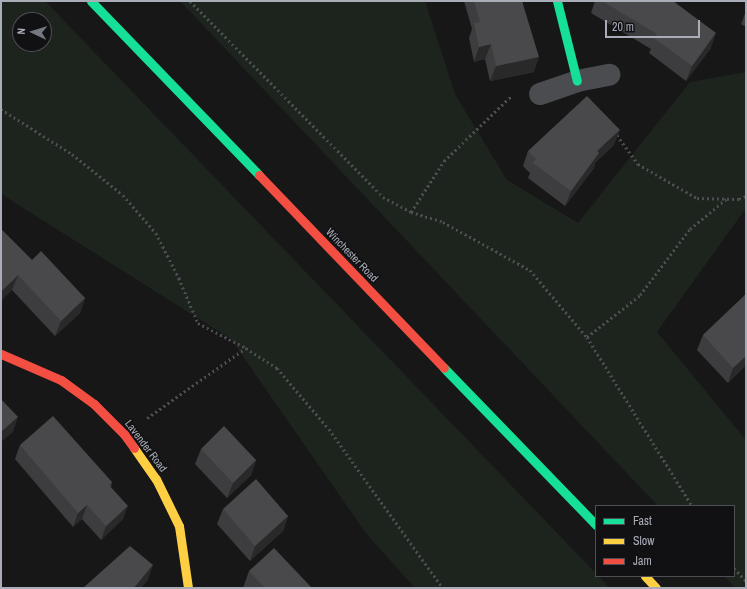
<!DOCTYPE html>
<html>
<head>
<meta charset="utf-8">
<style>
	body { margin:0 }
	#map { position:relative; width:747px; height:589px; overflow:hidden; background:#171717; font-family:"Archivo Narrow",sans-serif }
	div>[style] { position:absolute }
	.green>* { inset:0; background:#1d241e }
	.path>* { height:2.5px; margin-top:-1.25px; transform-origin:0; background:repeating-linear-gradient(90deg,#4d4e52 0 2px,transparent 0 5px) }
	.street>* { height:22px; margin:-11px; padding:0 11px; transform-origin:11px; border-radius:11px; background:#4b4c50 }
	.fast>* { height:9px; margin:-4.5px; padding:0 4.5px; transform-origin:4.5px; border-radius:4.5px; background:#16e098 }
	.slow>* { height:9px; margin:-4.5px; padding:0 4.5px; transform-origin:4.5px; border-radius:4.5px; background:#ffcf43 }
	.jam>* { height:9px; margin:-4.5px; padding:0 4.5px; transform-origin:4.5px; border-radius:4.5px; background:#f24e42 }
	.wall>* { inset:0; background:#3d3d3f }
	.shaded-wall>* { inset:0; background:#29292a }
	.building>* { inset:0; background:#49494c }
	span { translate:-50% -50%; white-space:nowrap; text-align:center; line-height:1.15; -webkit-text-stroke:3px #111113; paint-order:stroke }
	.street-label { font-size:11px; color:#a8adb8 }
	.frame { position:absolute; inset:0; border:2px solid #a8adb8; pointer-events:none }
	.legend { position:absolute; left:595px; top:505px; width:140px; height:72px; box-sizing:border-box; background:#111113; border:1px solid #4d4f55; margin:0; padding:5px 7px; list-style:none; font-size:12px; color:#a8adb8 }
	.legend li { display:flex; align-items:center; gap:8px; height:20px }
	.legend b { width:20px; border:1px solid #4d4f55 }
	.north { position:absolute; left:12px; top:12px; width:40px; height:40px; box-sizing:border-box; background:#111113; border:1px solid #4d4f55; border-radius:50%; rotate:274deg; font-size:11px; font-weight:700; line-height:16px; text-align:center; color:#a8adb8 }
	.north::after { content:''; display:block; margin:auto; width:14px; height:18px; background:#757880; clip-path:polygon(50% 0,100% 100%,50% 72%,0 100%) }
	.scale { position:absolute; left:605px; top:20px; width:95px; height:18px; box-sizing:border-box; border:2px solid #a8adb8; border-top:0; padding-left:5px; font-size:12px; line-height:14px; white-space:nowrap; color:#a8adb8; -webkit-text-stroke:3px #111113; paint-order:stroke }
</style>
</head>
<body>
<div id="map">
	<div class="green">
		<div style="clip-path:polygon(evenodd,1px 1px,45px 1px,610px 588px,415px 588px,365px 532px,231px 339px,1px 194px,1px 1px,20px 20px,44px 20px,44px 44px,20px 44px,20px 20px)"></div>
		<div style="clip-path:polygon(180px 1px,425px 1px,455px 94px,507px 180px,578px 223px,690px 82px,746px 72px,746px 208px,657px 332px,746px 440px,746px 588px,735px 588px,724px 576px,734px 576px,734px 506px,658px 506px)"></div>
	</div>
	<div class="path">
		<div style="left:190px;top:1px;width:275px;rotate:45.4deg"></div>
		<div style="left:383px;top:197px;width:32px;rotate:28deg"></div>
		<div style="left:411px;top:212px;width:34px;rotate:17deg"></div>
		<div style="left:443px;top:222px;width:99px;rotate:28.9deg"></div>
		<div style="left:530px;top:270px;width:88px;rotate:49.6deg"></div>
		<div style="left:587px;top:337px;width:199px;rotate:58.1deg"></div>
		<div style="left:1px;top:109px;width:84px;rotate:32.4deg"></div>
		<div style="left:72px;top:154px;width:65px;rotate:38.8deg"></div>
		<div style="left:123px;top:195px;width:50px;rotate:49deg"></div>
		<div style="left:156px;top:233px;width:51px;rotate:62.9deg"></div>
		<div style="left:179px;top:278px;width:49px;rotate:67.1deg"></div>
		<div style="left:198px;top:323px;width:54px;rotate:27.5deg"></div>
		<div style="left:246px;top:348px;width:37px;rotate:33deg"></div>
		<div style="left:277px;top:368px;width:80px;rotate:49.6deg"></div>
		<div style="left:329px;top:429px;width:196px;rotate:54.4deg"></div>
		<div style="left:617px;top:135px;width:36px;rotate:54deg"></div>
		<div style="left:638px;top:164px;width:68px;rotate:30deg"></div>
		<div style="left:697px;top:198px;width:42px;rotate:1.4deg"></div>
		<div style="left:739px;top:199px;width:8px;rotate:-23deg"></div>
		<div style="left:411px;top:212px;width:61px;rotate:-57.1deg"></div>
		<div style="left:444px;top:161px;width:91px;rotate:-44.1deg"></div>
		<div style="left:509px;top:98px;width:5px"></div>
		<div style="left:587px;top:337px;width:68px;rotate:-38.4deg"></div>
		<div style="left:640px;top:295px;width:83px;rotate:-52.9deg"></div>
		<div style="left:690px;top:229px;width:47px;rotate:-39.8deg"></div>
		<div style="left:147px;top:418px;width:121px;rotate:-35.3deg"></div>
		<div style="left:734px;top:568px;width:18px;rotate:47deg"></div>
	</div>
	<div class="street">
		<div style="left:540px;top:94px;width:39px;rotate:-19deg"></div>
		<div style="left:577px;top:81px;width:33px;rotate:-11deg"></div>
	</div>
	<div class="fast">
		<div style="left:91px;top:1px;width:242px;rotate:46deg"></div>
		<div style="left:557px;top:1px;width:82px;rotate:76deg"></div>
		<div style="left:444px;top:368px;width:219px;rotate:45.9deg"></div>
	</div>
	<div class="slow">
		<div style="left:134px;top:448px;width:38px;rotate:55deg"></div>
		<div style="left:156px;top:479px;width:52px;rotate:63.9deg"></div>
		<div style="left:179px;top:526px;width:63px;rotate:81.7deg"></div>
		<div style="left:645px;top:576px;width:16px;rotate:47deg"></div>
	</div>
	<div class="jam">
		<div style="left:259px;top:175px;width:267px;rotate:46.2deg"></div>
		<div style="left:1px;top:354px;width:65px;rotate:23.4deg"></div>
		<div style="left:61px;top:380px;width:41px;rotate:36deg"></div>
		<div style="left:94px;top:404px;width:42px;rotate:45deg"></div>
		<div style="left:124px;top:434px;width:17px;rotate:54deg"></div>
	</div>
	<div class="wall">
		<div style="clip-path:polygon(464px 1px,522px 1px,534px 72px,490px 81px,485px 59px,474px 62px,469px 38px,472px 29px)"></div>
		<div style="clip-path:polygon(595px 1px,674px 1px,711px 48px,686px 81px,649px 53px,651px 49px,591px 13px)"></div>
		<div style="clip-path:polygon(746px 11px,746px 27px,741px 24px)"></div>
		<div style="clip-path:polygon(614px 145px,595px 163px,594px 168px,565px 206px,528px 178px,530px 173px,523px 166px,528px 151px)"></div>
		<div style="clip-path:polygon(1px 229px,32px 260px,85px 298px,80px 313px,55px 336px,12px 290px)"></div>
		<div style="clip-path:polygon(746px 294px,746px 365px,728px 383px,697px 350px,703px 335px)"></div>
		<div style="clip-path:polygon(20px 445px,112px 482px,111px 487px,123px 519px,101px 540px,82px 519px,73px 527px,15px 459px)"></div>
		<div style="clip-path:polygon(201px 449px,256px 460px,251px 475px,227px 498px,195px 464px)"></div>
		<div style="clip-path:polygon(223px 509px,288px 516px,283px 531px,250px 561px,217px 524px)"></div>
		<div style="clip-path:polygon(249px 571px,312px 588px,243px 588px)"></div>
	</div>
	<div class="shaded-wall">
		<div style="clip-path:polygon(716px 33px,711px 48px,686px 81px,692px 66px)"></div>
		<div style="clip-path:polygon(491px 44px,485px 59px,474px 62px,479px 47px)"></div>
		<div style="clip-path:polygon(539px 57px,534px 72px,490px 81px,496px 66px)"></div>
		<div style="clip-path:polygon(620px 130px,614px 145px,595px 163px,594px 168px,565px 206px,571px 191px,597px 151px)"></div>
		<div style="clip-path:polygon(18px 275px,12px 290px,1px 301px,1px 292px)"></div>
		<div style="clip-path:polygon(85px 298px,80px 313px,55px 336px,61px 321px)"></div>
		<div style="clip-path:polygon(746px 356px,746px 365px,728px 383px,733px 368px)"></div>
		<div style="clip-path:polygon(18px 417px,13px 432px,1px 442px,1px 432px)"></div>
		<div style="clip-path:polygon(256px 460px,251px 475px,227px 498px,233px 483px)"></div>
		<div style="clip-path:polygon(87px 505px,82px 519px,73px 527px,78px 513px)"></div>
		<div style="clip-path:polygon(128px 506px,123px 519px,101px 540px,106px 526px)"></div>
		<div style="clip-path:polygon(288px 516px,283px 531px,250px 561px,255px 546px)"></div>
		<div style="clip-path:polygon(153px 565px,148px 580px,141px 588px,134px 588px)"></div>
	</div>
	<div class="building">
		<div style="clip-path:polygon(474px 1px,522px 1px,539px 57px,496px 66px,491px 44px,479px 47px,474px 23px,480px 22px)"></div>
		<div style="clip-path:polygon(602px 1px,673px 1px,716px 33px,692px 66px,654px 38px,657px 34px)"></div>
		<div style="clip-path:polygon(587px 96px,620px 130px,597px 151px,599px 153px,571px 191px,533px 163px,536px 159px,528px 151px)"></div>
		<div style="clip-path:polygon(1px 229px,32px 260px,41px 251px,85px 298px,61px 321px,18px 275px,1px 292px)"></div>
		<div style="clip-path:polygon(746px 294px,746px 356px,733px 368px,703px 335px)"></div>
		<div style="clip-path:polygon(1px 399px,18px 417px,1px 432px)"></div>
		<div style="clip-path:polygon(53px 416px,112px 482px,109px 485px,128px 506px,106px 526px,87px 505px,78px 513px,20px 445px)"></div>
		<div style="clip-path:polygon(224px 426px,256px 460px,233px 483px,201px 449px)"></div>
		<div style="clip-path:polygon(256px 479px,288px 516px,255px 546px,223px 509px)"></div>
		<div style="clip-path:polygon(130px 546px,153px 565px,134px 588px,83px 588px)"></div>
		<div style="clip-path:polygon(274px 548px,312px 588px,265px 588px,249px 571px)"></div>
	</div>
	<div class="street-label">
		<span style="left:352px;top:255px;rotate:46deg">Winchester Road</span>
		<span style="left:146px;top:446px;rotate:53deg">Lavender Road</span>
	</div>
	<div class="frame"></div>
	<ul class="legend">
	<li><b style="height:5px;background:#16e098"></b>Fast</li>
	<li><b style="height:5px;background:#ffcf43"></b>Slow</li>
	<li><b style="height:5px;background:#f24e42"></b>Jam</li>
	</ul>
	<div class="north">N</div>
	<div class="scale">20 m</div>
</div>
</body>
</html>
